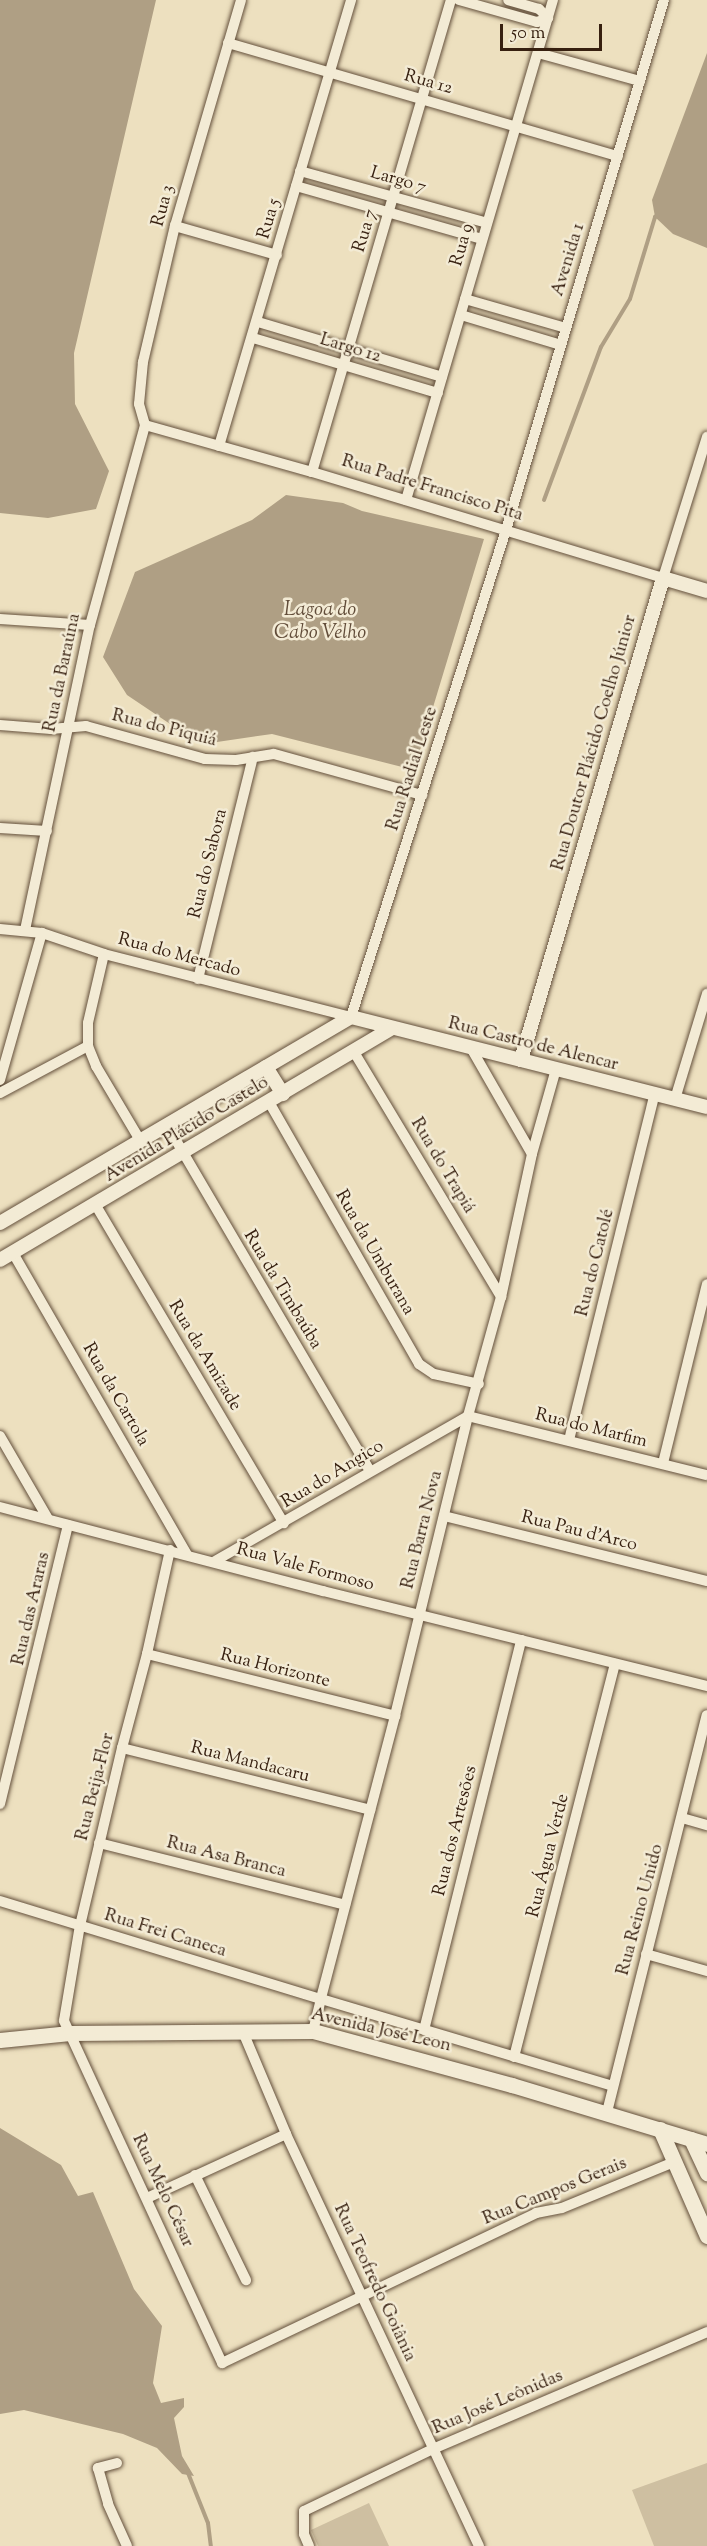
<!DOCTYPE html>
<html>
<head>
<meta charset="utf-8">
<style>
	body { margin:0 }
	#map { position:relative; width:707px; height:2546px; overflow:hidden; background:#ede0bf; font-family:"Sorts Mill Goudy",serif }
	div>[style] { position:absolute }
	.green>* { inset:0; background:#cebfa1 }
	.water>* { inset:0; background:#af9f84 }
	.stream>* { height:4px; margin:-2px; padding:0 2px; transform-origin:2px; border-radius:2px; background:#af9f84 }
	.roads { filter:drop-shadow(0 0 2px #64503c) drop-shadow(0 0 2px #64503c) }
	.minor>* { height:10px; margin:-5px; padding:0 5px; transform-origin:5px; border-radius:5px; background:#f3ebd5 }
	.tertiary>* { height:14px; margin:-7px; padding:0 7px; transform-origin:7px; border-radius:7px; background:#f3ebd5 }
	.secondary>* { height:15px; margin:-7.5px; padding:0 7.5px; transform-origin:7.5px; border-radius:7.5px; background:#f3ebd5 }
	span { translate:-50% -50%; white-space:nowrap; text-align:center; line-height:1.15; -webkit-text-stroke:5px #f3ebd5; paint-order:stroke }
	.street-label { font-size:18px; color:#372010 }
	.water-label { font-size:20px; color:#614c39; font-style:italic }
	.scale { position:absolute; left:500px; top:24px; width:102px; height:27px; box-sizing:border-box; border:3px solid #372010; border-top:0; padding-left:8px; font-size:18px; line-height:21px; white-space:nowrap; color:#372010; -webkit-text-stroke:4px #f3ebd5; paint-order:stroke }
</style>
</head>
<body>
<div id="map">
	<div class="green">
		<div style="clip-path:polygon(707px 2463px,707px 2546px,654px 2546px,632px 2490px)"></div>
		<div style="clip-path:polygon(369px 2503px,389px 2546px,318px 2546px,311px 2530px)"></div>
	</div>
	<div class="water">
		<div style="clip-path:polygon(0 0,156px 0,74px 353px,75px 404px,109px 471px,96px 509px,48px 518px,0 513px)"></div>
		<div style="clip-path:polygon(707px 53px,707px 248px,673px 234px,655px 217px,652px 200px)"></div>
		<div style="clip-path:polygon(286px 495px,343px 503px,362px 511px,484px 539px,414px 770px,272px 734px,217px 742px,185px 734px,127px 695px,103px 657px,135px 572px,252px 520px)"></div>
		<div style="clip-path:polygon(0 2128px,61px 2165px,78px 2196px,93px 2192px,134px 2289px,162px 2326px,153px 2383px,161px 2403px,184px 2398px,184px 2407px,174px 2418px,182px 2456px,194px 2476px,182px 2474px,157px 2448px,123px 2434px,24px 2410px,0 2414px)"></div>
	</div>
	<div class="stream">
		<div style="left:544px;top:500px;width:163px;rotate:-69.6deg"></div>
		<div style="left:601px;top:347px;width:56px;rotate:-58.9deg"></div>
		<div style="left:630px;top:299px;width:86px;rotate:-73deg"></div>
		<div style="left:655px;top:217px;width:4px;rotate:-34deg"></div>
		<div style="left:188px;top:2473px;width:54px;rotate:68.2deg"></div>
		<div style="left:208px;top:2523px;width:23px;rotate:83deg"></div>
	</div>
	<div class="roads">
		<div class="minor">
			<div style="left:459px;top:0;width:81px;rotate:15.8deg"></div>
			<div style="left:537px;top:22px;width:12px;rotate:-20deg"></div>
			<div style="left:548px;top:18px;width:13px;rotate:-135deg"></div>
			<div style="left:539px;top:9px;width:32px;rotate:-164deg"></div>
			<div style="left:228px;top:43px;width:406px;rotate:16.2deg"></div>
			<div style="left:538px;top:53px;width:106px;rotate:15.4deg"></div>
			<div style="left:300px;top:171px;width:194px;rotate:15.5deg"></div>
			<div style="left:296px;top:186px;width:193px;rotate:15.9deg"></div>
			<div style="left:175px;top:226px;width:106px;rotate:15.9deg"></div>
			<div style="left:465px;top:299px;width:105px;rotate:16deg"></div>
			<div style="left:461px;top:315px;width:104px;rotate:16.7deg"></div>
			<div style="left:258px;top:322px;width:192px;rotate:16.6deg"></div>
			<div style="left:253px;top:338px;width:193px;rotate:16.6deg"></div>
			<div style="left:145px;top:425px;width:173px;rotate:15.7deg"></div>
			<div style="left:312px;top:472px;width:367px;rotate:16.8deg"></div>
			<div style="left:663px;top:578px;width:148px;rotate:-72.7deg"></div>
			<div style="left:145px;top:425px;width:22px;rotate:-106deg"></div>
			<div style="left:139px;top:404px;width:42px;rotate:-84.6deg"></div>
			<div style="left:143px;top:362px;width:140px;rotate:-76.8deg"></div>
			<div style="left:175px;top:226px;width:235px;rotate:-73.7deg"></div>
			<div style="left:219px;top:446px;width:465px;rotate:-73.5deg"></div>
			<div style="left:312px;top:472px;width:492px;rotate:-73.6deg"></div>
			<div style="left:406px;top:500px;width:521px;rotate:-73.62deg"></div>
			<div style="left:0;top:619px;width:90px;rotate:3.8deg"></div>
			<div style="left:0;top:725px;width:51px;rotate:4.5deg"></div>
			<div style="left:51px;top:729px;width:35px;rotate:-5deg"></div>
			<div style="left:86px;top:726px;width:123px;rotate:15.5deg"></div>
			<div style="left:205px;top:759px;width:31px;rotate:2deg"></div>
			<div style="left:236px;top:760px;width:38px;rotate:-9deg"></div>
			<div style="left:274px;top:754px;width:154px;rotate:15.5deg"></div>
			<div style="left:0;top:828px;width:47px;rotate:3.7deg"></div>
			<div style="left:0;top:929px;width:42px;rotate:5.4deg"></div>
			<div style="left:42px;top:933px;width:65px;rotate:18.7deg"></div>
			<div style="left:104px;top:954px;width:255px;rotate:14.3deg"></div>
			<div style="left:351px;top:1017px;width:511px;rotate:-72.35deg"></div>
			<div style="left:506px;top:530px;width:553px;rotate:-73.4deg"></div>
			<div style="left:25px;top:930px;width:312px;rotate:-78deg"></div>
			<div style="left:90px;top:625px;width:207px;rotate:-74.6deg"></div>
			<div style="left:104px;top:954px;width:71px;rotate:103.1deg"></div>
			<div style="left:88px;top:1023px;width:23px;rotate:90deg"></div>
			<div style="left:88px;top:1046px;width:22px;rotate:68deg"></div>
			<div style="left:96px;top:1066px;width:86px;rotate:59.3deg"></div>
			<div style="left:198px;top:979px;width:229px;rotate:-76.1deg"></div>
			<div style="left:471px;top:1048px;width:122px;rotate:60.1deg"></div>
			<div style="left:354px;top:1052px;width:286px;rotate:59deg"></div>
			<div style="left:556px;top:1069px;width:88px;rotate:105.8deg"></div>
			<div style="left:532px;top:1154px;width:146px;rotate:102.2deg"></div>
			<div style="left:501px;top:1297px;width:123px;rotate:105.5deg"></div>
			<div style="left:468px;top:1416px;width:309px;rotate:103.7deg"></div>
			<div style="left:395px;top:1716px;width:293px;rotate:104.7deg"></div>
			<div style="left:321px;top:1999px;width:304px;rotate:16.6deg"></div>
			<div style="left:0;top:1080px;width:153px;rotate:-74.1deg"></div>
			<div style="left:0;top:1093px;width:100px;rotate:-28.1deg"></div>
			<div style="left:675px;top:1099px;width:110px;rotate:-73.1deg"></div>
			<div style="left:269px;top:1102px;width:302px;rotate:60.2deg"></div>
			<div style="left:419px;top:1364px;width:18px;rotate:34deg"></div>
			<div style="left:434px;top:1374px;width:46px;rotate:12.5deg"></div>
			<div style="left:167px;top:1125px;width:401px;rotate:59.6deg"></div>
			<div style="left:95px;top:1204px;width:371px;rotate:59.4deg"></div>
			<div style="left:13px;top:1253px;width:348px;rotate:60deg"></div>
			<div style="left:0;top:1436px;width:94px;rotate:59.9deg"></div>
			<div style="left:569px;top:1440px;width:357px;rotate:-76.1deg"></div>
			<div style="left:663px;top:1463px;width:184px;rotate:-76.2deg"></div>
			<div style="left:0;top:1507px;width:334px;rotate:14.6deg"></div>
			<div style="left:323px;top:1591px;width:396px;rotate:13.9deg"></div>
			<div style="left:444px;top:1516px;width:271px;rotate:13.9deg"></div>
			<div style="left:170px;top:1550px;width:107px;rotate:102.5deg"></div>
			<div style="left:147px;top:1654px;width:97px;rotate:104.9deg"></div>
			<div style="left:122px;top:1748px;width:182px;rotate:103.3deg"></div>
			<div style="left:80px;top:1925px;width:97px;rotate:99.5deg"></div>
			<div style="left:64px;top:2021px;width:377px;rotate:65.2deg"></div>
			<div style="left:222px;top:2363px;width:348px;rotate:-25.5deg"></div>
			<div style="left:536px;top:2213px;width:26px;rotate:-11deg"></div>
			<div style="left:562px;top:2208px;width:121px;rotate:-22.3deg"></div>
			<div style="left:215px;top:1561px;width:292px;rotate:-29.8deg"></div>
			<div style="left:468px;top:1416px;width:246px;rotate:13.9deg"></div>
			<div style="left:147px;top:1654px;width:256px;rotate:14deg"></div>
			<div style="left:122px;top:1748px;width:256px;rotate:14deg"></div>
			<div style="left:0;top:1804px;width:287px;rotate:-76.3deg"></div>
			<div style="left:682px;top:1818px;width:26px;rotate:16deg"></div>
			<div style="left:99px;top:1843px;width:254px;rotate:14.1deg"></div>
			<div style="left:0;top:1901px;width:336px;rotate:17deg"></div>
			<div style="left:321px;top:1999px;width:33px;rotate:104deg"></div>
			<div style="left:646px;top:1954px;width:63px;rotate:15.6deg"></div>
			<div style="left:424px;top:2030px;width:402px;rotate:-76deg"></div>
			<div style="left:243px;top:2032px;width:111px;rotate:67.1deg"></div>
			<div style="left:286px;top:2134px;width:455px;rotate:64.9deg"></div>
			<div style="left:514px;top:2057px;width:406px;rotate:-75.6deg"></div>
			<div style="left:607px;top:2112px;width:409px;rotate:-75.9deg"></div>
			<div style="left:195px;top:2175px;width:117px;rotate:64.1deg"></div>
			<div style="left:147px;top:2198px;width:153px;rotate:-24.7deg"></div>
			<div style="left:117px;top:2463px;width:20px;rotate:165deg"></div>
			<div style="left:98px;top:2468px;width:37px;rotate:74deg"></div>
			<div style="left:108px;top:2504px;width:46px;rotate:65.7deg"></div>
			<div style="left:309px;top:2546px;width:13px;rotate:-113deg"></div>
			<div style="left:304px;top:2534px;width:23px;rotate:-90deg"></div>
			<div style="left:304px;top:2511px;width:143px;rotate:-25.7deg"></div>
			<div style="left:433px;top:2449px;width:298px;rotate:-23.1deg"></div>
		</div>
		<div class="tertiary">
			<div style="left:521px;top:1060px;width:502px;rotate:-73.58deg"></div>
			<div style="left:663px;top:578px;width:46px;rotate:16.5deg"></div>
			<div style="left:266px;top:1067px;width:32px;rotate:58deg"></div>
			<div style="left:0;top:1223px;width:407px;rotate:-30.4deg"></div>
			<div style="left:351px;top:1017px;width:367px;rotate:14.2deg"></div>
			<div style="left:0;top:1260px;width:454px;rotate:-30.6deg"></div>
		</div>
		<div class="secondary">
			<div style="left:0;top:2040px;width:70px;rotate:-5.7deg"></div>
			<div style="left:70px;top:2033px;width:243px;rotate:-0.5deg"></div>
			<div style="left:313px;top:2031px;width:206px;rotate:15.2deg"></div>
			<div style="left:512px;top:2085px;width:204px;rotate:16.8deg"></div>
			<div style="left:660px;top:2129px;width:117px;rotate:66.3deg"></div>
			<div style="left:691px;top:2139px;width:38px;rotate:65deg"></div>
		</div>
	</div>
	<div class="street-label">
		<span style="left:428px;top:83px;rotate:16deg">Rua 12</span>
		<span style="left:398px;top:181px;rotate:16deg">Largo 7</span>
		<span style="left:164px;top:206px;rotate:-75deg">Rua 3</span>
		<span style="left:270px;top:219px;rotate:-74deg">Rua 5</span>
		<span style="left:366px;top:231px;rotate:-73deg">Rua 7</span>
		<span style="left:463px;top:245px;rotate:-74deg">Rua 9</span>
		<span style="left:569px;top:260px;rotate:-73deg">Avenida 1</span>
		<span style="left:350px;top:349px;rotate:17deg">Largo 12</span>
		<span style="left:432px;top:489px;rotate:17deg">Rua Padre Francisco Pita</span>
		<span style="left:63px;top:673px;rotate:-78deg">Rua da Baraúna</span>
		<span style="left:164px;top:729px;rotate:14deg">Rua do Piquiá</span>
		<span style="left:595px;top:743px;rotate:-74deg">Rua Doutor Plácido Coelho Júnior</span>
		<span style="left:413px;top:769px;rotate:-72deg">Rua Radial Leste</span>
		<span style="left:209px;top:864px;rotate:-76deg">Rua do Sabora</span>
		<span style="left:179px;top:956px;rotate:15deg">Rua do Mercado</span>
		<span style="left:533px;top:1045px;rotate:14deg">Rua Castro de Alencar</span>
		<span style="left:187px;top:1130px;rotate:-31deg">Avenida Plácido Castelo</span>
		<span style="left:442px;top:1166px;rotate:59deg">Rua do Trapiá</span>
		<span style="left:374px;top:1253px;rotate:60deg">Rua da Umburana</span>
		<span style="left:596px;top:1263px;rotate:-76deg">Rua do Catolé</span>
		<span style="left:282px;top:1290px;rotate:59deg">Rua da Timbaúba</span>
		<span style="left:204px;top:1356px;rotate:59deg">Rua da Amizade</span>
		<span style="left:115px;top:1395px;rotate:60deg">Rua da Cartola</span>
		<span style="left:591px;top:1429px;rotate:14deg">Rua do Marfim</span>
		<span style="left:333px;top:1475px;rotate:-31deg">Rua do Angico</span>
		<span style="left:423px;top:1530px;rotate:-76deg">Rua Barra Nova</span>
		<span style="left:579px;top:1532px;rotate:14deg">Rua Pau d'Arco</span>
		<span style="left:305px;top:1568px;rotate:15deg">Rua Vale Formoso</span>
		<span style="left:32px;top:1609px;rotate:-77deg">Rua das Araras</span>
		<span style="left:275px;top:1669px;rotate:14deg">Rua Horizonte</span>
		<span style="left:250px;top:1763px;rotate:14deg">Rua Mandacaru</span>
		<span style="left:96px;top:1787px;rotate:-76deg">Rua Beija-Flor</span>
		<span style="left:456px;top:1831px;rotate:-76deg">Rua dos Artesões</span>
		<span style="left:549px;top:1856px;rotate:-76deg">Rua Água Verde</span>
		<span style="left:226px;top:1858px;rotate:14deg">Rua Asa Branca</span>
		<span style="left:641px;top:1910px;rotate:-75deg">Rua Reino Unido</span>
		<span style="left:165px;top:1934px;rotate:17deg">Rua Frei Caneca</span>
		<span style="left:381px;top:2031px;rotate:13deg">Avenida José Leon</span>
		<span style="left:162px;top:2191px;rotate:65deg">Rua Melo César</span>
		<span style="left:555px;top:2192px;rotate:-22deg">Rua Campos Gerais</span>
		<span style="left:374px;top:2283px;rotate:65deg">Rua Teofredo Goiânia</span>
		<span style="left:498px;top:2403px;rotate:-23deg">Rua José Leônidas</span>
	</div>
	<div class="water-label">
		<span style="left:320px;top:622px">Lagoa do<br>Cabo Velho</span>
	</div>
	<div class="scale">50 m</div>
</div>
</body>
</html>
